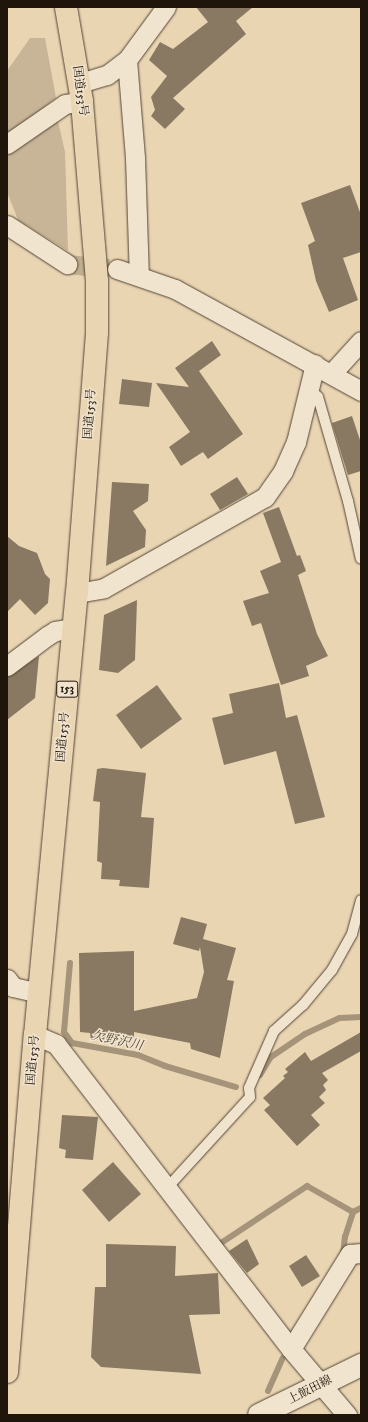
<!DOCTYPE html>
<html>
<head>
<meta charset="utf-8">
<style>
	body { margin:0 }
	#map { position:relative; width:368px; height:1422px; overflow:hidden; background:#ead5b3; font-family:"IM FELL DW Pica","Noto Serif JP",serif }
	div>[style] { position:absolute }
	.green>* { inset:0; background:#c8b496 }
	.stream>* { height:6px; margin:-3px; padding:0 3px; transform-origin:3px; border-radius:3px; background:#a5947a }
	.building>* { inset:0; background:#897962 }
	.street-tunnel>* { height:19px; margin-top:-9.5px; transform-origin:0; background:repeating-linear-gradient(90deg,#c2af91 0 19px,transparent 0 29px) }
	.roads { filter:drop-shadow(0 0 1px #524535) drop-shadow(0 0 1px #524535) }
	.lane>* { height:10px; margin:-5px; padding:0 5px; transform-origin:5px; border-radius:5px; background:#f1e4ce }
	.street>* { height:19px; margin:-9.5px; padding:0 9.5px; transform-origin:9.5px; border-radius:9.5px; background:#f1e4ce }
	.secondary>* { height:22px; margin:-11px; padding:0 11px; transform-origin:11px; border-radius:11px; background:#f1e4ce }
	.highway>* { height:22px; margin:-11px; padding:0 11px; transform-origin:11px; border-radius:11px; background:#ead5b3 }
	span { translate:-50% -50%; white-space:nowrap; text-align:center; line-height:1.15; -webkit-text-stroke:3px #f1e4ce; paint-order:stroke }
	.shield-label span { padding:1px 3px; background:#f1e4ce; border:1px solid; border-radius:3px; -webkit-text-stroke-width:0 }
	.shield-label { font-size:11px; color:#20150b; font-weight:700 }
	.street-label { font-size:12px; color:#20150b }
	.water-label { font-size:13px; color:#554837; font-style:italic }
	.frame { position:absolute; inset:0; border:8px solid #20150b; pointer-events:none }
</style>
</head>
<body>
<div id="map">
	<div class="green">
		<div style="clip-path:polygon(30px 38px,45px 38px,56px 98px,7px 136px,7px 71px)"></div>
		<div style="clip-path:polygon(54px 119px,58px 121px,65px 152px,68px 251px,18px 220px,7px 192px,7px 151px)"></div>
	</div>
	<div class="stream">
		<div style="left:70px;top:963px;width:69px;rotate:95deg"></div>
		<div style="left:64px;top:1032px;width:14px;rotate:54deg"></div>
		<div style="left:72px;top:1043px;width:67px;rotate:10.3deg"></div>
		<div style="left:138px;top:1055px;width:29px;rotate:22deg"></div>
		<div style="left:165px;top:1066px;width:74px;rotate:16.5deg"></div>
		<div style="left:260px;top:1075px;width:21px;rotate:-59deg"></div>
		<div style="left:271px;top:1057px;width:41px;rotate:-34.1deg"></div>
		<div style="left:305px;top:1034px;width:38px;rotate:-25deg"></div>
		<div style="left:340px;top:1018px;width:21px;rotate:-3deg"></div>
		<div style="left:218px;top:1245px;width:107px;rotate:-33.5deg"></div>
		<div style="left:307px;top:1186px;width:53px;rotate:29.5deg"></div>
		<div style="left:353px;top:1212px;width:9px;rotate:-27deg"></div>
		<div style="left:343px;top:1255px;width:18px;rotate:-84deg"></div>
		<div style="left:345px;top:1237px;width:26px;rotate:-72deg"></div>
		<div style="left:268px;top:1391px;width:36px;rotate:-66deg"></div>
	</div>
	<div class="building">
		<div style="clip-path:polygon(196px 7px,253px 7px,236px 21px,246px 34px,173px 98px,185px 109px,165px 129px,151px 116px,155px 110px,151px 97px,167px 76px,149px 60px,160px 42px,173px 49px,208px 22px)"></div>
		<div style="clip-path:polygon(350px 185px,361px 215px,361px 252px,343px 258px,358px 300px,329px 312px,316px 281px,308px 245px,315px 241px,301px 203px)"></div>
		<div style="clip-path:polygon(212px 341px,221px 355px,199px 371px,243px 434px,208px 459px,203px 452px,181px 466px,169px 447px,190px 432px,156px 383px,189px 387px,175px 368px)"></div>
		<div style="clip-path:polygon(122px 379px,152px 383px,149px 407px,119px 404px)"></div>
		<div style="clip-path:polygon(352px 416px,361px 443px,361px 471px,348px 475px,332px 423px)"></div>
		<div style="clip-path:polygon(237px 477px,248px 494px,220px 510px,210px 494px)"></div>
		<div style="clip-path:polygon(112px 482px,149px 484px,148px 501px,133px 511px,146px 530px,145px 547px,106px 566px)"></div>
		<div style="clip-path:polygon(279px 507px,297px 556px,300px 555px,306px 571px,298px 575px,317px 634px,328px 656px,306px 666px,309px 676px,281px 685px,261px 623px,252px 626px,243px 601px,269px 593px,260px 571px,281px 562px,263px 513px)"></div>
		<div style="clip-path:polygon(7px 536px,19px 546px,37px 553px,45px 574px,50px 579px,48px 603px,35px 615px,20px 599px,7px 612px)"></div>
		<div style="clip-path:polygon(137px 600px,135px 660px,118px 673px,99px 670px,104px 615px)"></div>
		<div style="clip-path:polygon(39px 656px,35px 698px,7px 720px,7px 677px)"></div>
		<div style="clip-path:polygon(279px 683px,286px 718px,297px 715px,325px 817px,295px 824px,276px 751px,224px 765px,212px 718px,233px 713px,229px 694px)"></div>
		<div style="clip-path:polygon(157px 685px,182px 719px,141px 749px,116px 715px)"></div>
		<div style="clip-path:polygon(103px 768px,146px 773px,141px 817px,154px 818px,149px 888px,119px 886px,120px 880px,101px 879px,102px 863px,97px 861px,100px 802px,93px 801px,97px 769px)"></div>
		<div style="clip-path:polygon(181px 917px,207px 924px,203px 939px,236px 948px,227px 980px,234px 981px,220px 1058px,191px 1049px,190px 1043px,134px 1032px,134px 1039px,91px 1040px,90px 1033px,80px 1032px,79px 953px,134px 951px,134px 1011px,197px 998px,204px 972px,200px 947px,199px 951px,173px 944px)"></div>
		<div style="clip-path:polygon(361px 1032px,361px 1051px,322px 1073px,328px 1080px,323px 1085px,326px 1090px,319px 1097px,325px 1103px,311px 1115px,320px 1125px,297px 1146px,264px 1110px,270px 1105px,263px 1098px,285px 1078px,283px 1076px,288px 1072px,285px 1069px,305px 1052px,311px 1061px)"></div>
		<div style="clip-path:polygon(62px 1115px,98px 1117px,93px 1160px,65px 1158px,66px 1150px,59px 1148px)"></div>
		<div style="clip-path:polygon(113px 1162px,141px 1194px,109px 1222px,82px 1190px)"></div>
		<div style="clip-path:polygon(247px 1239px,259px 1264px,247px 1273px,229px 1251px)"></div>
		<div style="clip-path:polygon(106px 1244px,176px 1246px,175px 1276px,218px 1273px,220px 1314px,189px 1315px,201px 1374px,101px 1367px,91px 1357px,95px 1287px,106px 1287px)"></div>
		<div style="clip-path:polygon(306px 1255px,320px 1276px,302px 1287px,289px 1266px)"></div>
	</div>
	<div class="street-tunnel">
		<div style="left:67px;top:264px;width:42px;rotate:5.4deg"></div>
	</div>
	<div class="roads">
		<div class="lane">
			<div style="left:310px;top:389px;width:11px;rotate:45deg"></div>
			<div style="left:318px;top:397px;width:108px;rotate:73.9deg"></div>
			<div style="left:348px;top:501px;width:59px;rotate:77.4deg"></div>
			<div style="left:167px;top:1188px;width:123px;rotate:-47.6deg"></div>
			<div style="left:250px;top:1097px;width:9px;rotate:-96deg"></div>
			<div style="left:249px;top:1088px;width:62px;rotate:-66.3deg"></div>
			<div style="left:274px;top:1031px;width:39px;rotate:-42deg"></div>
			<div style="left:303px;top:1005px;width:45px;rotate:-50.4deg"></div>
			<div style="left:332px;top:970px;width:41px;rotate:-60.9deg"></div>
			<div style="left:352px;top:934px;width:35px;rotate:-75deg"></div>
		</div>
		<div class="street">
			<div style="left:127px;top:60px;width:98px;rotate:85.3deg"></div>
			<div style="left:135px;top:158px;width:118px;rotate:88.1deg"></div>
			<div style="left:80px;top:83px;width:28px;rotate:-17deg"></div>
			<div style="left:107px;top:75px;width:25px;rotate:-37deg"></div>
			<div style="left:127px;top:60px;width:66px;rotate:-53.7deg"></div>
			<div style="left:7px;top:144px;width:70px;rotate:-34.6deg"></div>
			<div style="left:65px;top:104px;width:17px;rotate:-10deg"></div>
			<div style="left:7px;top:225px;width:72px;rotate:33deg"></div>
			<div style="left:117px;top:269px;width:61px;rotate:19deg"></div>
			<div style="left:175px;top:289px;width:212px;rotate:28.7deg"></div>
			<div style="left:332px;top:373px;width:43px;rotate:-47.8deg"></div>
			<div style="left:77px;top:593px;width:27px;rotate:-10deg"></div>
			<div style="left:104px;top:588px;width:185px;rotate:-29.5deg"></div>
			<div style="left:265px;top:497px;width:32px;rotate:-55deg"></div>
			<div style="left:283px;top:471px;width:32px;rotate:-66deg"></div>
			<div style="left:296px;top:442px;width:80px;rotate:-76.3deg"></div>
			<div style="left:7px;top:666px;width:50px;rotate:-36.9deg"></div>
			<div style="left:47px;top:636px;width:9px;rotate:-32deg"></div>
			<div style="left:55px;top:631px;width:18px;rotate:-9deg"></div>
			<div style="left:7px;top:979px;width:10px;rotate:53deg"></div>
			<div style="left:13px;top:987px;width:27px;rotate:13deg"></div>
			<div style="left:35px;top:1035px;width:23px;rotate:23deg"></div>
			<div style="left:56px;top:1044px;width:385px;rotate:52.4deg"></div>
			<div style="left:291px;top:1349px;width:87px;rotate:49.7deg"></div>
			<div style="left:291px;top:1349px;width:112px;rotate:-58.2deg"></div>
			<div style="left:350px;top:1254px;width:11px;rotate:-5deg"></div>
		</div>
		<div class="secondary">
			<div style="left:259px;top:1415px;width:114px;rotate:-26.1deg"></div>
		</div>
		<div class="highway">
			<div style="left:7px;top:1372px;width:338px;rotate:-85.3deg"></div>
			<div style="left:35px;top:1035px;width:444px;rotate:-84.6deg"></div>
			<div style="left:77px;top:593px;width:262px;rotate:-85.6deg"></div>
			<div style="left:97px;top:332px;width:51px;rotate:-90deg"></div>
			<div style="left:97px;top:281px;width:181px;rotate:-94.8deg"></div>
			<div style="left:82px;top:101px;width:95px;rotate:-99.7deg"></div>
		</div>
	</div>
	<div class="shield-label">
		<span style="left:67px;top:689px">153</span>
	</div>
	<div class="street-label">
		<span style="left:80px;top:91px;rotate:82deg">国道153号</span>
		<span style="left:90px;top:414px;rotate:-86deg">国道153号</span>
		<span style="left:63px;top:737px;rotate:-85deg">国道153号</span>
		<span style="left:33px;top:1060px;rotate:-85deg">国道153号</span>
		<span style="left:310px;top:1390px;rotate:-27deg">上飯田線</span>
	</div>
	<div class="water-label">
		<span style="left:117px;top:1041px;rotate:12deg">欠野沢川</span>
	</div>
	<div class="frame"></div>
</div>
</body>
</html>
